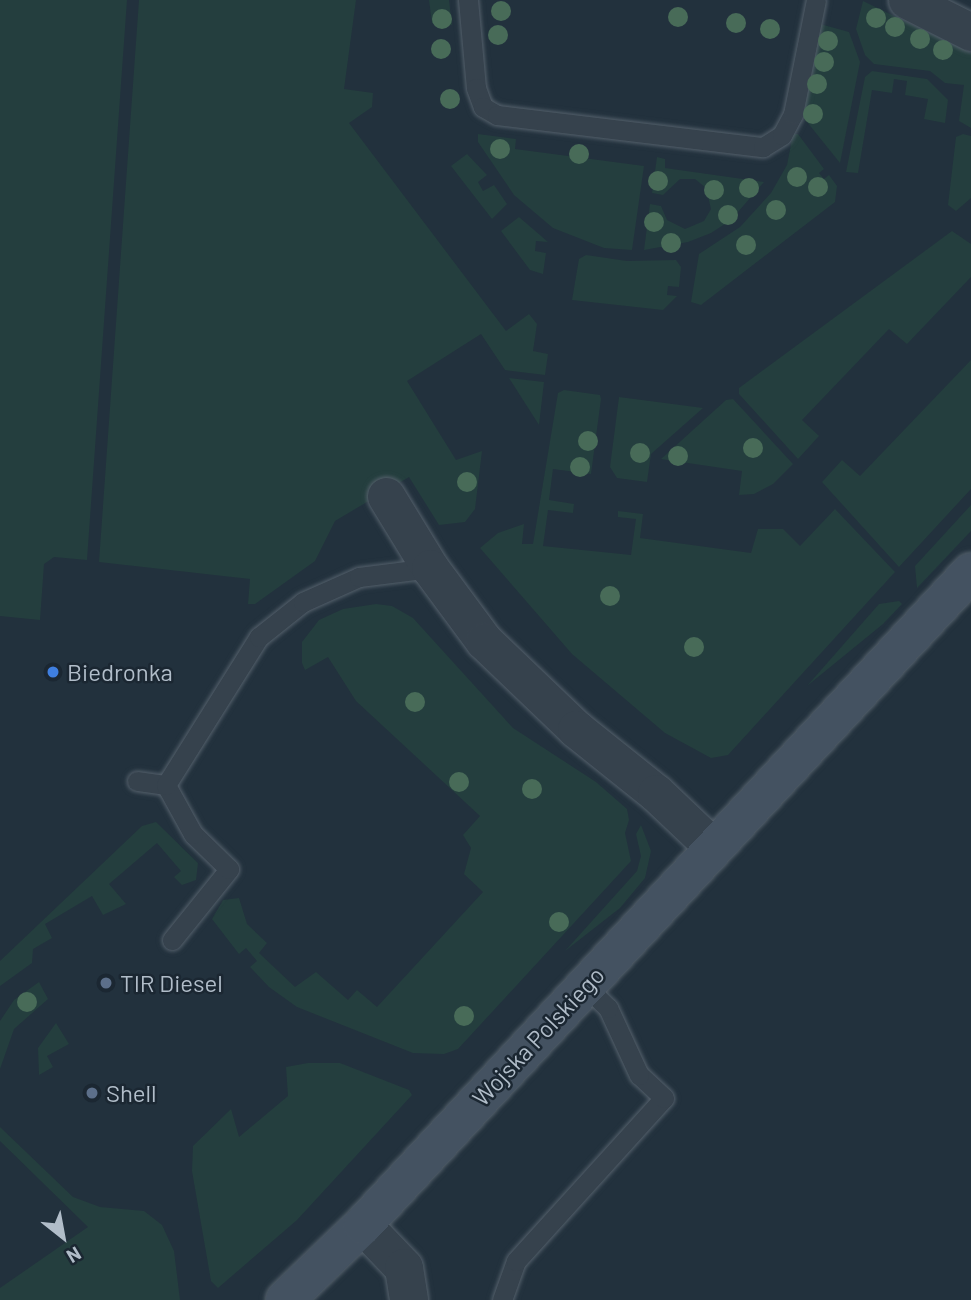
<!DOCTYPE html>
<html>
<head>
<meta charset="utf-8">
<style>
	body { margin:0 }
	#map { position:relative; width:971px; height:1300px; overflow:hidden; background:#22313d; font-family:Barlow,sans-serif }
	div>[style] { position:absolute }
	.green>* { inset:0; background:#243e3e }
	.roads { filter:drop-shadow(0 0 2px #54606b) drop-shadow(0 0 2px #54606b) }
	.service>* { height:19px; margin:-9.5px; padding:0 9.5px; transform-origin:9.5px; border-radius:9.5px; background:#36424d }
	.minor>* { height:37px; margin:-18.5px; padding:0 18.5px; transform-origin:18.5px; border-radius:18.5px; background:#36424d }
	.tertiary>* { height:38px; margin:-19px; padding:0 19px; transform-origin:19px; border-radius:19px; background:#36424d }
	.secondary>* { height:38px; margin:-19px; padding:0 19px; transform-origin:19px; border-radius:19px; background:#445261 }
	.trees>* { width:20px; height:20px; margin:-10px; border-radius:50%; background:#486b58 }
	.dots>* { width:19px; height:19px; translate:-50% -50%; box-sizing:border-box; border:4px solid #1b2732; border-radius:50% }
	span { translate:-50% -50%; white-space:nowrap; text-align:center; line-height:1.15; -webkit-text-stroke:5px #1b2732; paint-order:stroke }
	.poi-label { font-size:24px; color:#b1bdc9 }
	.left { translate:0 -50%; text-align:left }
	.street-label { font-size:24px; color:#b1bdc9 }
	.north { position:absolute; left:28px; top:1202px; width:70px; height:70px; -webkit-text-stroke:5px #1b2732; paint-order:stroke; rotate:149deg; font-size:19px; font-weight:700; line-height:28px; text-align:center; color:#b1bdc9 }
	.north::after { content:''; display:block; margin:auto; width:24px; height:32px; background:#b1bdc9; clip-path:polygon(50% 0,100% 100%,50% 72%,0 100%) }
</style>
</head>
<body>
<div id="map">
	<div class="green">
		<div style="clip-path:polygon(0 0,127px 0,87px 560px,54px 557px,44px 564px,40px 620px,0 616px)"></div>
		<div style="clip-path:polygon(139px 0,356px 0,344px 89px,373px 93px,372px 107px,349px 123px,506px 331px,529px 314px,537px 324px,533px 351px,548px 354px,545px 375px,505px 370px,481px 334px,407px 381px,456px 460px,482px 451px,475px 509px,465px 522px,439px 525px,409px 477px,335px 521px,315px 561px,255px 604px,248px 604px,250px 579px,99px 562px)"></div>
		<div style="clip-path:polygon(429px 0,449px 0,452px 25px,432px 23px)"></div>
		<div style="clip-path:polygon(863px 1px,971px 53px,971px 128px,959px 121px,964px 85px,945px 83px,930px 71px,874px 64px,865px 55px,856px 29px)"></div>
		<div style="clip-path:polygon(820px 24px,849px 32px,860px 62px,840px 163px,799px 112px)"></div>
		<div style="clip-path:polygon(872px 71px,927px 79px,948px 100px,945px 123px,924px 119px,928px 99px,905px 95px,907px 81px,894px 79px,892px 93px,872px 90px,858px 173px,846px 172px,865px 77px)"></div>
		<div style="clip-path:polygon(478px 134px,516px 139px,515px 149px,644px 166px,632px 250px,604px 248px,553px 228px,514px 195px,478px 142px)"></div>
		<div style="clip-path:polygon(793px 134px,798px 134px,824px 169px,819px 173px,824px 179px,829px 175px,837px 186px,835px 202px,701px 305px,691px 302px,699px 254px,740px 227px,771px 193px,787px 165px)"></div>
		<div style="clip-path:polygon(963px 134px,971px 136px,971px 198px,956px 211px,948px 205px,956px 137px)"></div>
		<div style="clip-path:polygon(467px 154px,487px 175px,478px 182px,483px 191px,494px 185px,507px 204px,492px 219px,451px 166px)"></div>
		<div style="clip-path:polygon(657px 157px,665px 159px,665px 168px,764px 182px,731px 220px,711px 233px,688px 242px,644px 250px,650px 204px,661px 206px,667px 220px,685px 229px,704px 221px,711px 209px,706px 188px,695px 179px,680px 179px,663px 195px,652px 193px)"></div>
		<div style="clip-path:polygon(519px 217px,548px 242px,536px 241px,535px 251px,546px 253px,543px 274px,530px 270px,501px 231px)"></div>
		<div style="clip-path:polygon(952px 231px,971px 244px,971px 277px,907px 344px,889px 329px,802px 420px,819px 436px,798px 459px,739px 394px,739px 388px)"></div>
		<div style="clip-path:polygon(586px 255px,627px 261px,676px 260px,681px 267px,679px 287px,668px 286px,667px 295px,677px 296px,663px 310px,572px 300px,579px 259px)"></div>
		<div style="clip-path:polygon(971px 360px,971px 489px,899px 567px,822px 482px,842px 460px,860px 476px)"></div>
		<div style="clip-path:polygon(509px 378px,544px 382px,539px 425px)"></div>
		<div style="clip-path:polygon(564px 390px,600px 395px,601px 399px,591px 474px,553px 469px,549px 500px,574px 504px,573px 513px,548px 510px,543px 546px,631px 555px,636px 519px,618px 517px,618px 511px,643px 514px,640px 538px,751px 553px,758px 529px,783px 529px,800px 546px,835px 509px,895px 572px,728px 755px,711px 758px,665px 733px,572px 654px,480px 548px,498px 533px,524px 524px,522px 544px,533px 544px,558px 393px)"></div>
		<div style="clip-path:polygon(619px 397px,703px 408px,651px 454px,647px 482px,617px 478px,610px 467px)"></div>
		<div style="clip-path:polygon(733px 399px,793px 464px,773px 484px,754px 494px,739px 495px,742px 471px,661px 459px,726px 400px)"></div>
		<div style="clip-path:polygon(971px 505px,971px 531px,917px 588px,915px 566px)"></div>
		<div style="clip-path:polygon(899px 601px,902px 604px,883px 624px,807px 686px,879px 604px)"></div>
		<div style="clip-path:polygon(376px 604px,392px 606px,413px 618px,513px 728px,596px 782px,627px 809px,629px 820px,625px 833px,631px 861px,458px 1049px,444px 1054px,413px 1053px,297px 1007px,269px 987px,250px 967px,257px 961px,246px 948px,239px 954px,212px 919px,223px 900px,239px 898px,247px 924px,267px 943px,259px 953px,295px 987px,316px 972px,348px 1000px,357px 990px,377px 1007px,483px 892px,464px 874px,471px 848px,463px 835px,480px 816px,356px 701px,328px 657px,305px 670px,302px 663px,302px 642px,319px 620px,343px 609px)"></div>
		<div style="clip-path:polygon(156px 822px,198px 863px,196px 880px,182px 885px,174px 877px,181px 871px,157px 843px,109px 884px,126px 904px,103px 915px,92px 896px,45px 924px,52px 938px,33px 949px,32px 963px,0 986px,0 961px,142px 826px)"></div>
		<div style="clip-path:polygon(641px 825px,651px 851px,645px 878px,620px 908px,565px 951px,637px 871px,641px 856px,636px 834px)"></div>
		<div style="clip-path:polygon(39px 982px,48px 999px,14px 1029px,0 1069px,0 1021px,14px 1000px)"></div>
		<div style="clip-path:polygon(56px 1023px,69px 1044px,47px 1056px,53px 1067px,39px 1075px,38px 1048px)"></div>
		<div style="clip-path:polygon(308px 1063px,340px 1063px,409px 1090px,412px 1095px,297px 1220px,218px 1288px,211px 1281px,192px 1171px,193px 1146px,231px 1109px,239px 1137px,288px 1096px,286px 1067px)"></div>
		<div style="clip-path:polygon(0 1127px,73px 1197px,100px 1207px,144px 1211px,162px 1225px,174px 1251px,180px 1300px,0 1300px,0 1288px,88px 1227px,0 1141px)"></div>
	</div>
	<div class="roads">
		<div class="service">
			<div style="left:468px;top:0;width:88px;rotate:84.8deg"></div>
			<div style="left:476px;top:88px;width:20px;rotate:70deg"></div>
			<div style="left:483px;top:107px;width:16px;rotate:30deg"></div>
			<div style="left:497px;top:115px;width:268px;rotate:6.9deg"></div>
			<div style="left:763px;top:147px;width:22px;rotate:-32deg"></div>
			<div style="left:782px;top:135px;width:24px;rotate:-62deg"></div>
			<div style="left:793px;top:114px;width:116px;rotate:-78.6deg"></div>
			<div style="left:137px;top:781px;width:29px;rotate:8deg"></div>
			<div style="left:172px;top:940px;width:91px;rotate:-51.2deg"></div>
			<div style="left:229px;top:869px;width:50px;rotate:-135.8deg"></div>
			<div style="left:193px;top:834px;width:56px;rotate:-118.9deg"></div>
			<div style="left:166px;top:785px;width:175px;rotate:-57.9deg"></div>
			<div style="left:259px;top:637px;width:56px;rotate:-38.5deg"></div>
			<div style="left:303px;top:602px;width:61px;rotate:-24.1deg"></div>
			<div style="left:359px;top:577px;width:72px;rotate:-7.2deg"></div>
			<div style="left:502px;top:1300px;width:41px;rotate:-70.3deg"></div>
			<div style="left:516px;top:1261px;width:220px;rotate:-47.8deg"></div>
			<div style="left:664px;top:1098px;width:34px;rotate:-137deg"></div>
			<div style="left:639px;top:1075px;width:74px;rotate:-114.8deg"></div>
			<div style="left:608px;top:1008px;width:32px;rotate:-136deg"></div>
		</div>
		<div class="minor">
			<div style="left:907px;top:0;width:72px;rotate:26.6deg"></div>
			<div style="left:386px;top:496px;width:84px;rotate:58.6deg"></div>
			<div style="left:430px;top:568px;width:91px;rotate:53.5deg"></div>
			<div style="left:484px;top:641px;width:127px;rotate:43.7deg"></div>
			<div style="left:576px;top:729px;width:102px;rotate:38.7deg"></div>
			<div style="left:656px;top:793px;width:79px;rotate:43.5deg"></div>
		</div>
		<div class="tertiary">
			<div style="left:363px;top:1225px;width:59px;rotate:46.4deg"></div>
			<div style="left:404px;top:1268px;width:32px;rotate:81deg"></div>
		</div>
		<div class="secondary">
			<div style="left:285px;top:1300px;width:108px;rotate:-43.9deg"></div>
			<div style="left:363px;top:1225px;width:892px;rotate:-47.04deg"></div>
		</div>
	</div>
	<div class="trees">
		<div style="left:501px;top:11px"></div>
		<div style="left:678px;top:17px"></div>
		<div style="left:876px;top:18px"></div>
		<div style="left:442px;top:19px"></div>
		<div style="left:736px;top:23px"></div>
		<div style="left:895px;top:27px"></div>
		<div style="left:770px;top:29px"></div>
		<div style="left:498px;top:35px"></div>
		<div style="left:920px;top:39px"></div>
		<div style="left:828px;top:41px"></div>
		<div style="left:441px;top:49px"></div>
		<div style="left:943px;top:50px"></div>
		<div style="left:824px;top:62px"></div>
		<div style="left:817px;top:84px"></div>
		<div style="left:450px;top:99px"></div>
		<div style="left:813px;top:114px"></div>
		<div style="left:500px;top:149px"></div>
		<div style="left:579px;top:154px"></div>
		<div style="left:797px;top:177px"></div>
		<div style="left:658px;top:181px"></div>
		<div style="left:818px;top:187px"></div>
		<div style="left:749px;top:188px"></div>
		<div style="left:714px;top:190px"></div>
		<div style="left:776px;top:210px"></div>
		<div style="left:728px;top:215px"></div>
		<div style="left:654px;top:222px"></div>
		<div style="left:671px;top:243px"></div>
		<div style="left:746px;top:245px"></div>
		<div style="left:588px;top:441px"></div>
		<div style="left:753px;top:448px"></div>
		<div style="left:640px;top:453px"></div>
		<div style="left:678px;top:456px"></div>
		<div style="left:580px;top:467px"></div>
		<div style="left:467px;top:482px"></div>
		<div style="left:610px;top:596px"></div>
		<div style="left:694px;top:647px"></div>
		<div style="left:415px;top:702px"></div>
		<div style="left:459px;top:782px"></div>
		<div style="left:532px;top:789px"></div>
		<div style="left:559px;top:922px"></div>
		<div style="left:27px;top:1002px"></div>
		<div style="left:464px;top:1016px"></div>
	</div>
	<div class="dots">
		<div style="left:53px;top:672px;background:#3f7fe0"></div>
		<div style="left:106px;top:983px;background:#5c6f8a"></div>
		<div style="left:92px;top:1093px;background:#5c6f8a"></div>
	</div>
	<div class="poi-label">
		<span class="left" style="left:67px;top:672px">Biedronka</span>
		<span class="left" style="left:120px;top:983px">TIR Diesel</span>
		<span class="left" style="left:106px;top:1093px">Shell</span>
	</div>
	<div class="street-label">
		<span style="left:538px;top:1036px;rotate:-47deg">Wojska Polskiego</span>
	</div>
	<div class="north">N</div>
</div>
</body>
</html>
